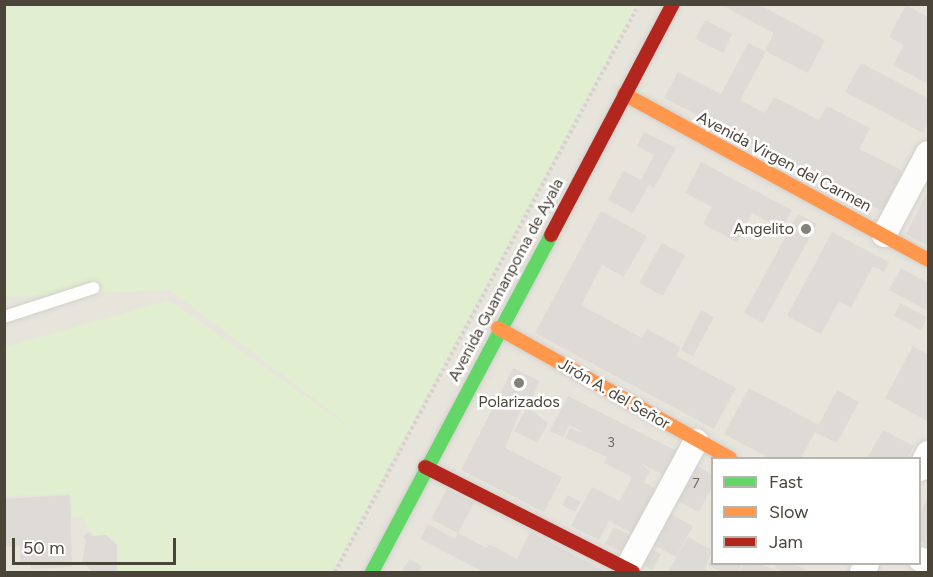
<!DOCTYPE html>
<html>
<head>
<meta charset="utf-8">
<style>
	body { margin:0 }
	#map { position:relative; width:933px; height:577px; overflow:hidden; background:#f4f2ee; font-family:Figtree,sans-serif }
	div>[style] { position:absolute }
	.residential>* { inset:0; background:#e7e4dc }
	.green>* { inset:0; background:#e1eecf }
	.building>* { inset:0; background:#dedbd6 }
	.path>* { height:4px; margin-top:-2px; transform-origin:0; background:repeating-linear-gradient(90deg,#d3d2cc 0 3px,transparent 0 6px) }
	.roads { filter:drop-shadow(0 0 2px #d2d0cb) drop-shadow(0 0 2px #d2d0cb) }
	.lane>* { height:12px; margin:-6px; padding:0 6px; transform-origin:6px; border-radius:6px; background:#fdfdfc }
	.street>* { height:24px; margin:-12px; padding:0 12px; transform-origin:12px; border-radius:12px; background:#fdfdfc }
	.fast>* { height:14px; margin:-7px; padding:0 7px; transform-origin:7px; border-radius:7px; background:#63d668 }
	.slow>* { height:14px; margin:-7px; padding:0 7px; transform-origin:7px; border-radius:7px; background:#ff974d }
	.jam>* { height:14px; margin:-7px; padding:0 7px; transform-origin:7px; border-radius:7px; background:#b3261e }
	.dots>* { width:16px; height:16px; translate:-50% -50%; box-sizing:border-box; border:3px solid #fff; border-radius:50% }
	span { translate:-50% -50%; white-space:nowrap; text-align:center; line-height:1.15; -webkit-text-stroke:5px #fff; paint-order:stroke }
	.number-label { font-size:14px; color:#706a61 }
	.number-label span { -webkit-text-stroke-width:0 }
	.street-label { font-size:16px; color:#4b4439 }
	.poi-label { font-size:16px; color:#4b4439 }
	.right { translate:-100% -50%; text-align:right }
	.frame { position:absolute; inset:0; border:6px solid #4b4439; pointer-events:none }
	.legend { position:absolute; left:711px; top:457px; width:210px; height:108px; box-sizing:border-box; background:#fff; border:2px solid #b7b4b0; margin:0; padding:8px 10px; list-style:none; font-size:18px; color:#4b4439 }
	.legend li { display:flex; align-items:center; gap:12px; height:30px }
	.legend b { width:30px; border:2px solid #b7b4b0 }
	.scale { position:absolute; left:12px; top:538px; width:164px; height:27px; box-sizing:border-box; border:3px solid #4b4439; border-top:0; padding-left:8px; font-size:18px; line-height:21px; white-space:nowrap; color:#4b4439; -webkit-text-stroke:4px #fff; paint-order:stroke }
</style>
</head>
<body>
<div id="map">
	<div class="residential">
		<div style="clip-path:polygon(evenodd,4px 5px,928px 5px,928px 572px,5px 572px,4px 5px,712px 458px,920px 458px,920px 564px,712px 564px,712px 458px)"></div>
	</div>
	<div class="green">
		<div style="clip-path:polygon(4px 5px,636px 5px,332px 572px,115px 572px,118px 544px,106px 535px,93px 535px,82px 518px,72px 516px,70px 494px,5px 496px,5px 347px,169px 300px,368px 440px,170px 290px,5px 297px)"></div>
	</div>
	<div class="building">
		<div style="clip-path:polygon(719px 4px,758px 4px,825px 40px,808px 73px,765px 51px,774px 33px)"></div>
		<div style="clip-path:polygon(906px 5px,928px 17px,928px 84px,893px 65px,904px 45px,889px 37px)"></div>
		<div style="clip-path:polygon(705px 20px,732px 34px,723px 53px,695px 39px)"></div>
		<div style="clip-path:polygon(748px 43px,766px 52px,740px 100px,765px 113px,774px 97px,819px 120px,827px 106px,870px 128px,859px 149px,903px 171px,882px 211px,664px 98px,678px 72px,721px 94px)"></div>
		<div style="clip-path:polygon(861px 63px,928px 98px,928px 122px,923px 133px,845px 92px)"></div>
		<div style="clip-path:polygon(644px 132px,676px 148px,654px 188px,649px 185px,633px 213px,608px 200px,623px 171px,641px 180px,654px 155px,637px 146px)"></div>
		<div style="clip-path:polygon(701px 162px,792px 210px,782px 229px,752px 213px,737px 242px,703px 224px,712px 207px,685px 193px)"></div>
		<div style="clip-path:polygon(928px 191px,928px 246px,906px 234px)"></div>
		<div style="clip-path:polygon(601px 211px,647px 236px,624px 277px,602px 265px,581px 305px,642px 338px,647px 329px,680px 347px,676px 356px,736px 388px,714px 429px,535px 333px)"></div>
		<div style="clip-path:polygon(798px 214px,817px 224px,763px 323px,744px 313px)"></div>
		<div style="clip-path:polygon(832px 232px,889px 262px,884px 272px,873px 266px,851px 308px,839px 301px,821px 334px,787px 316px)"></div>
		<div style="clip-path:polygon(662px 243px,685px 255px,663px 296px,639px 283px)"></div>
		<div style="clip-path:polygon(901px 268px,928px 283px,928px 311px,889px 290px)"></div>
		<div style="clip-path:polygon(900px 303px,927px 317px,921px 330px,894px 316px)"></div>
		<div style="clip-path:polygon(701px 310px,714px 317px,693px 356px,681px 350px)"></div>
		<div style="clip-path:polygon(913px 346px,928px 355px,927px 421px,885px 398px)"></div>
		<div style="clip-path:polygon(513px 368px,540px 381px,527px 407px,548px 423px,537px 443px,514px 431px,525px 411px,521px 409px,505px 448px,562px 477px,544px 512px,461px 470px)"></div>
		<div style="clip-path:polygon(749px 388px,819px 425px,837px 390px,859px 402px,837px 443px,815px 432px,801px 458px,769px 458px,724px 434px)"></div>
		<div style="clip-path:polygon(568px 396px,679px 452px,666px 476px,640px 463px,650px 471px,644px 482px,660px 491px,636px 535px,609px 521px,599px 540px,571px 526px,592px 487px,620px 501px,632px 477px,604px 463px,607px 457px,565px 438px,570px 428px,585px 433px,569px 425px,563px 437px,550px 431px)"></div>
		<div style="clip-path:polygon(883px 430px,914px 446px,907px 458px,867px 458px)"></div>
		<div style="clip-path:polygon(691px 462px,712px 474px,712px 487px,699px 512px,672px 498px)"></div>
		<div style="clip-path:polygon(447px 489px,474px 503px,458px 533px,487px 548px,489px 544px,517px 559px,530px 532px,607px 572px,484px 572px,420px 539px,428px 524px,455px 539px,458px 533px,431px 519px)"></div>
		<div style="clip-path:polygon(70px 495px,72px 567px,31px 569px,31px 564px,20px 565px,20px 546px,4px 547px,4px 499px)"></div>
		<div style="clip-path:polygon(567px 495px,581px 502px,575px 512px,562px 505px)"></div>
		<div style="clip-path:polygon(928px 496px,928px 546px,920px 541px,920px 514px)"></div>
		<div style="clip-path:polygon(666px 512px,693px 526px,676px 557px,650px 543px)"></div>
		<div style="clip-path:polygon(614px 527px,635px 538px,626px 554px,605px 544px)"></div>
		<div style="clip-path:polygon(89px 532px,92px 536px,106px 535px,117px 545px,117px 570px,113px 572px,93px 572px,82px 562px,86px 540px,83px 536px)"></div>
		<div style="clip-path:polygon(688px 537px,712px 550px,705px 569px,712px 572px,668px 572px)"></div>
		<div style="clip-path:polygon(647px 546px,661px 554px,652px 570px,638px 562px)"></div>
		<div style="clip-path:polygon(712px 556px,712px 564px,742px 564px,738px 572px,721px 572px,708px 565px)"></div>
		<div style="clip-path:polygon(409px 559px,422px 566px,418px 572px,402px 572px)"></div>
		<div style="clip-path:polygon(744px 564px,761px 564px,774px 570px,739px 572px)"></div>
		<div style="clip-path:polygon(777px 564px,794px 564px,807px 570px,784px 572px,775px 568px)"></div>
	</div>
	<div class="path">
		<div style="left:335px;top:572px;width:638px;rotate:-61.83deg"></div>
	</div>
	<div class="roads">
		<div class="lane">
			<div style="left:4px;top:317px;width:94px;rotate:-18deg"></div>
		</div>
		<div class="street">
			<div style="left:884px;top:235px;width:93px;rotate:-61.8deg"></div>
			<div style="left:920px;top:469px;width:18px;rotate:-63deg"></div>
			<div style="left:920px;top:559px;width:9px;rotate:32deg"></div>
			<div style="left:625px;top:572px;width:149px;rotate:-61.5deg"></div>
			<div style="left:862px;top:572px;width:9px;rotate:-58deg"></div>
		</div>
		<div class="fast">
			<div style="left:372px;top:572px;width:382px;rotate:-62deg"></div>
		</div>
		<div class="slow">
			<div style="left:624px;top:94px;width:346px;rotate:28.6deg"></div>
			<div style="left:498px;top:328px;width:266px;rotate:29.3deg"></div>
		</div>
		<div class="jam">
			<div style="left:551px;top:235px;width:261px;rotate:-62.2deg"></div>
			<div style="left:425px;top:467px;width:233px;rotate:26.8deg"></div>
		</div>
	</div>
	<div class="dots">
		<div style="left:806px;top:229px;background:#868178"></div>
		<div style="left:519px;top:383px;background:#868178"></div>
	</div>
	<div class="number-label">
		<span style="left:611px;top:443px">3</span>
		<span style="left:696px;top:484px">7</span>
	</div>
	<div class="street-label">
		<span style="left:784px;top:162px;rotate:28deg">Avenida Virgen del Carmen</span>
		<span style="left:506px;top:280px;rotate:-62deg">Avenida Guamanpoma de Ayala</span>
		<span style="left:614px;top:394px;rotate:30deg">Jirón A. del Señor</span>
	</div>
	<div class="poi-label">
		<span class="right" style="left:794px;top:229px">Angelito</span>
		<span style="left:519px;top:402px">Polarizados</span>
	</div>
	<div class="frame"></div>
	<ul class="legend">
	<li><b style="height:8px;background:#63d668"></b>Fast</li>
	<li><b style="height:8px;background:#ff974d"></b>Slow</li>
	<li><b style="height:8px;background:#b3261e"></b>Jam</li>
	</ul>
	<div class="scale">50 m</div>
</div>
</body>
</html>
